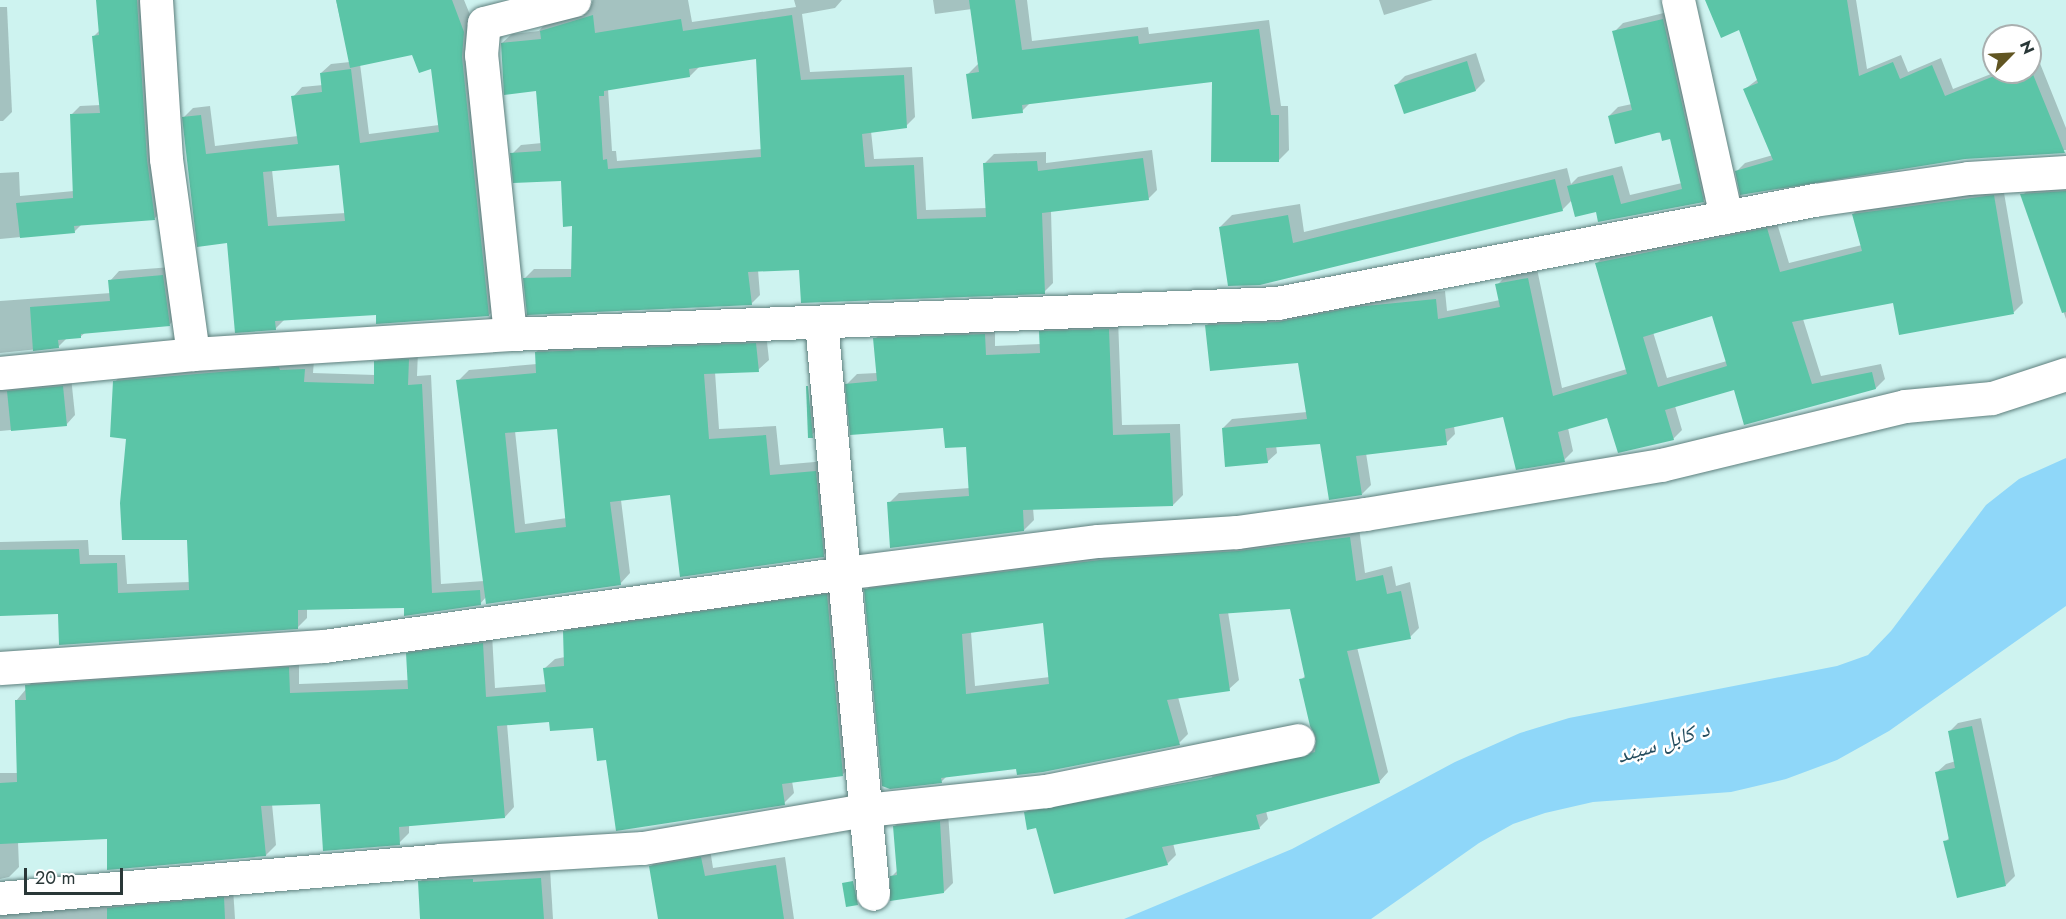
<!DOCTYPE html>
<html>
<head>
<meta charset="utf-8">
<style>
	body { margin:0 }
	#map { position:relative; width:2066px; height:919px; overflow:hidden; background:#cef3f0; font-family:Jost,"Noto Naskh Arabic",sans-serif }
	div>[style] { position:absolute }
	.water>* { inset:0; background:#8fd7f9 }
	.shadow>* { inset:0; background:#0003 }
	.building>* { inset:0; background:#5bc5a7 }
	.roads { filter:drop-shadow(0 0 2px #5e7f7d) drop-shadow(0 0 2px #5e7f7d) }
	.minor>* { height:33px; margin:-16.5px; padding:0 16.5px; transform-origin:16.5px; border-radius:16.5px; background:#fff }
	span { translate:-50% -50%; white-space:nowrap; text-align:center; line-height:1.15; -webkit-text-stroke:5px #fff; paint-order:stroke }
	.water-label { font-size:22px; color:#234c5e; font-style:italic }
	.north { position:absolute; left:1982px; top:24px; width:60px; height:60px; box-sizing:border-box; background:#fff; border:2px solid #a9afaf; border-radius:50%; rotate:66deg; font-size:16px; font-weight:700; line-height:24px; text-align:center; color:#293737 }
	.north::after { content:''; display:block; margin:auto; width:21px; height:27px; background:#615522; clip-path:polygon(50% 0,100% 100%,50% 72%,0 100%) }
	.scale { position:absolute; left:24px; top:868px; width:99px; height:27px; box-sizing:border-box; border:3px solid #293737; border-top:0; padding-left:8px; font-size:18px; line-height:21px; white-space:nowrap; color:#293737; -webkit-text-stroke:4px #fff; paint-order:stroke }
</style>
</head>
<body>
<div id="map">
	<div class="water">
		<div style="clip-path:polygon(2066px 458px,2066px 606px,1889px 731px,1837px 760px,1786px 779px,1731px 792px,1593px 802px,1545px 813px,1513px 824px,1479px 843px,1371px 919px,1124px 919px,1292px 849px,1455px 762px,1520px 733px,1569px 718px,1837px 666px,1868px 655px,1891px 631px,1986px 505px,2019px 479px)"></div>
	</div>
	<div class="shadow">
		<div style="clip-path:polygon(97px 0,146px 0,164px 209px,155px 218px,82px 224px,74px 232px,0 239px,0 173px,19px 172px,20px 196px,74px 191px,71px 115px,80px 106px,101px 105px,94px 36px,100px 30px)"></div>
		<div style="clip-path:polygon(evenodd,336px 0,464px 0,473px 22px,498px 306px,489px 315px,378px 313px,285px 319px,275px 329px,228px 242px,184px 117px,193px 108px,210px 106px,215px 146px,298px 136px,293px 97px,302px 87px,323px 85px,321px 73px,331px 64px,350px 62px,336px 0,413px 53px,433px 66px,439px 125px,369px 134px,360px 64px,413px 53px,336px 0,341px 164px,346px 213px,277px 217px,272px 170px,341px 164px)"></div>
		<div style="clip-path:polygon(evenodd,593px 0,688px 0,692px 22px,796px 7px,794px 0,842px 0,835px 8px,802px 14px,810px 72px,912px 67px,915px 117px,906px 126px,871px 131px,874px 159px,923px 157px,926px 210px,987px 208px,985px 163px,994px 154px,1046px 152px,1046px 163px,1152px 150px,1157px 190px,1148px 199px,1051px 211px,1053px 283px,1044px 292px,801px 269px,758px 270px,760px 295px,751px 304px,525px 278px,534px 269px,572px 269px,573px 225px,562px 179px,512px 154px,521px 145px,542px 143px,538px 90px,502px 43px,512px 34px,539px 31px,548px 20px,590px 7px,593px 0,758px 57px,762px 149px,617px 161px,616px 151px,612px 151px,608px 89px,690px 76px,700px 66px,758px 57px)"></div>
		<div style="clip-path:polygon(933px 0,1027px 0,1032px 41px,1148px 27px,1149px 34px,1269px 20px,1281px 106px,1288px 106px,1289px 150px,1278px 161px,1213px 81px,1031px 102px,1022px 111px,968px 74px,978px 64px,972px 9px,935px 14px)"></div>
		<div style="clip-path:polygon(1379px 0,1433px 0,1384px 15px)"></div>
		<div style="clip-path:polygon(1707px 0,1856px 0,1867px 69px,1901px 55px,1908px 72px,1941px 58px,1953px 89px,1996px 72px,2030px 72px,2030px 58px,2037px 56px,2066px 128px,2066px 150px,1737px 171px,1745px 163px,1773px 155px,1745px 89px,1758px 79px,1740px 28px)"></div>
		<div style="clip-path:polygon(0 7px,7px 7px,12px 112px,3px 121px,0 121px)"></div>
		<div style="clip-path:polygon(1672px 11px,1712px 192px,1703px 201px,1597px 210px,1572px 200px,1562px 210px,1259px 283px,1220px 227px,1232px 215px,1300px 204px,1304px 232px,1567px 168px,1571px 184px,1578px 177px,1622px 166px,1630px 195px,1682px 183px,1671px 137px,1609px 116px,1618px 107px,1632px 104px,1614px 32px,1623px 23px)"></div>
		<div style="clip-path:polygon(1476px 53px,1485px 81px,1476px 90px,1396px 85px,1405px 76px)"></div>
		<div style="clip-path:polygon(2066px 185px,2066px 319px,2023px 195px,2032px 186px)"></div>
		<div style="clip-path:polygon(evenodd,2003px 187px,2023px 303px,2014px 312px,1894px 302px,1803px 319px,1821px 376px,1881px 364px,1885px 379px,1876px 388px,1735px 388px,1675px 406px,1682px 430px,1673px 439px,1608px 416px,1568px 428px,1573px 451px,1564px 460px,1504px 416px,1454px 426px,1455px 434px,1446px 443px,1366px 453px,1371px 485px,1362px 494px,1322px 443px,1276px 445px,1277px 453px,1267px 462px,1223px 428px,1232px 419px,1307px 412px,1299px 361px,1207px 325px,1216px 316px,1445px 291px,1447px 311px,1500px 300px,1497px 285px,1506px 276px,1537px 269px,1562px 388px,1627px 369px,1596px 264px,1606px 254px,1776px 220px,1789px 263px,1862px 245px,1853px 214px,1863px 205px,2003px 187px,1713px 315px,1727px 361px,1667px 378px,1653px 332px,1713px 315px)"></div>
		<div style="clip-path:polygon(172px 267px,179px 315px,170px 324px,86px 332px,80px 337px,67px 338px,58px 347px,0 353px,0 301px,111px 293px,110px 281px,119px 271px)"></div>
		<div style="clip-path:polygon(1118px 319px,1122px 425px,1180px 424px,1183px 495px,1173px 505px,1033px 508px,1034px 520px,1024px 530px,889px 503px,899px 493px,970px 488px,967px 445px,944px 427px,847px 384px,857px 374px,877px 373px,875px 339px,885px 329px,995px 324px,995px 346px,1041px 344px,1040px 332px,1050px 322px)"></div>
		<div style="clip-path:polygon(evenodd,766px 333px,769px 360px,758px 370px,715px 372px,719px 429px,776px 426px,780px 465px,826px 461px,833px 545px,823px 556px,671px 494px,621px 500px,630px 573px,620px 584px,486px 597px,480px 604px,307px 609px,307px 618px,297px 628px,60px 612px,0 614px,0 542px,88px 540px,89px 555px,125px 555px,127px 584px,190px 582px,189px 538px,128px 438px,115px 382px,124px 372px,314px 360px,313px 373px,375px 375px,376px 362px,385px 353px,418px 351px,417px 376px,431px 375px,441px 584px,484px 581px,458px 381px,469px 370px,537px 364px,536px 352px,547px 342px,766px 333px,558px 428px,567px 518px,525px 524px,515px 431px,558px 428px)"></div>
		<div style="clip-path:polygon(71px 377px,75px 415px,66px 425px,0 431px,0 379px)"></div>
		<div style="clip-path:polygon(817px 380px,821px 427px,810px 436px,810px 387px)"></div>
		<div style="clip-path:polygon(evenodd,1359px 528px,1365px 573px,1392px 566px,1396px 586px,1410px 582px,1419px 628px,1410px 637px,1357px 647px,1388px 772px,1379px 782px,1266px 811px,1268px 819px,1259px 828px,1173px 843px,1176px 855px,1167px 864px,1037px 827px,1025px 813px,1035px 803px,1216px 770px,1317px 745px,1301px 680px,1306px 675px,1291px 608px,1228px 612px,1239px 680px,1229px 689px,1178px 697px,1188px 734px,1179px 743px,947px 776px,941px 782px,866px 590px,875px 581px,1359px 528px,1045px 622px,1050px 677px,975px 686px,971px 632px,1045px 622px,1359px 528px,1212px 776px,1213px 779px,1034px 812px,1034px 809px,1212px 776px)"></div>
		<div style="clip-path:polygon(836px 585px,853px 765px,843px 774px,792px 781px,794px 793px,784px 803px,607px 758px,594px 726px,550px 720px,507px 724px,514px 807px,505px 817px,409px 825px,409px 833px,399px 843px,322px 803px,272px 804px,276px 845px,266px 855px,108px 838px,18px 842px,19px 867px,9px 877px,0 879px,0 773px,18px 773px,16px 701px,37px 676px,299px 658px,299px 684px,409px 680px,407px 654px,417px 644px,492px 634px,495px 688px,547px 684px,545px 668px,555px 659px,565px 657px,565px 632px,575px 622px)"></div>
		<div style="clip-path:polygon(1981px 718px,2015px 876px,2006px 885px,1945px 842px,1950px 837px,1936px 773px,1946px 764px,1956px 761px,1949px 732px,1958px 723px)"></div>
		<div style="clip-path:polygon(948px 813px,953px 883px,944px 892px,892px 876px,898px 870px,895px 826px,904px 817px)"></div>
		<div style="clip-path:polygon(710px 849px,713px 868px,785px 857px,794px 919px,660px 919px,651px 866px,660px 857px)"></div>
		<div style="clip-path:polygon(550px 869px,553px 919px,422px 919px,420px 882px,429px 872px)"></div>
		<div style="clip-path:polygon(233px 888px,235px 919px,0 919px,0 904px)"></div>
	</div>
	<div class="building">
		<div style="clip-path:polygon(96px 0,137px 0,147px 160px,155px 220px,74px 226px,75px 233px,20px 238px,16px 203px,73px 198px,70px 114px,100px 113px,92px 36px,99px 35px)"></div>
		<div style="clip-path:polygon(evenodd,336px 0,452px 0,464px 32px,462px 57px,489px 316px,376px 324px,376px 315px,275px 321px,276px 330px,235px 333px,227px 243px,197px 247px,182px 117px,201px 115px,206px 154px,298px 144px,291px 96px,322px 92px,320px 73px,351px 69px,360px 143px,439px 132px,431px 69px,419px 73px,412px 55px,350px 68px,336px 0,339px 165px,345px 221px,268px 226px,263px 172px,339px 165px)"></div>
		<div style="clip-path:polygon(969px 0,1015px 0,1022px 50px,1138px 36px,1139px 44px,1259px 29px,1271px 115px,1279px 115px,1279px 162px,1211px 162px,1212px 82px,1022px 105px,1023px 113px,972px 119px,966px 74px,979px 72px)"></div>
		<div style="clip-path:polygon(1705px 0,1847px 0,1859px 76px,1893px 62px,1900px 79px,1932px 65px,1945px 96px,2004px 72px,2032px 72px,2065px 153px,1965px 159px,1740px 195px,1735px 171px,1773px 160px,1743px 89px,1758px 83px,1739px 30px,1721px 38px)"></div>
		<div style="clip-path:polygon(evenodd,593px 15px,595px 33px,681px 19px,683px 31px,792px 15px,801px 80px,904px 75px,907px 128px,862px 134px,865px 167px,914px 165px,917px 219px,986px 217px,983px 163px,1037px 161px,1038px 171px,1143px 158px,1149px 200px,1042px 213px,1045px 294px,801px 303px,799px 270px,748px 272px,752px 305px,527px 315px,523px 278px,571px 277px,572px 226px,563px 227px,561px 181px,513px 183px,510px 153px,541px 151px,536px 91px,504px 95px,501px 43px,541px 39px,540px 31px,593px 15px,756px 59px,761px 157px,608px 169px,607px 159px,603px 160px,599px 96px,604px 96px,604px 91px,690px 77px,689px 69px,756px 59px)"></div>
		<div style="clip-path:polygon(1663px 19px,1704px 202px,1598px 222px,1596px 212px,1575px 217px,1567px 186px,1613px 175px,1621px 204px,1682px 189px,1670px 139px,1662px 141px,1660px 132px,1615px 144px,1608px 116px,1632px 110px,1612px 31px)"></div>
		<div style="clip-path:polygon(1467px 61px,1476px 91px,1404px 114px,1394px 85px)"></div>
		<div style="clip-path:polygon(1555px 179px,1563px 211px,1260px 285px,1228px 286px,1219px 227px,1288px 215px,1293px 243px)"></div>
		<div style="clip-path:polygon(2066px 191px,2066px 312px,2062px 313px,2020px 194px)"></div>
		<div style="clip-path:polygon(evenodd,1994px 195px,2014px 314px,1899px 335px,1893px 303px,1792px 322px,1812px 384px,1872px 372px,1876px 389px,1744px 425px,1734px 390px,1665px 410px,1674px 440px,1618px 453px,1607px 418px,1558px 432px,1565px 462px,1516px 470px,1503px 417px,1445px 429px,1447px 445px,1356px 456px,1362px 495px,1329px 500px,1320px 444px,1266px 448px,1268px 463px,1225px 467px,1222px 428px,1307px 419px,1298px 363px,1210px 371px,1205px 325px,1278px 322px,1355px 307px,1436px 299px,1438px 319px,1500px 307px,1495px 284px,1528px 278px,1553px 396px,1627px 374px,1595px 263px,1767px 228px,1780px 272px,1862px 251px,1852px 214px,1994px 195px,1712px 316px,1727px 366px,1658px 387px,1643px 337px,1712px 316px)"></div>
		<div style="clip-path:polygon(163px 275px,170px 326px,81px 334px,81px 338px,58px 340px,59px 348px,33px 351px,30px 307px,110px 301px,108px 280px)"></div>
		<div style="clip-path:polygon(1109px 329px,1113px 435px,1170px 433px,1173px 506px,1023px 510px,1024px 531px,890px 548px,887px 502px,969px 496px,966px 447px,945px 448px,943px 428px,850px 435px,845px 384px,877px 381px,873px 338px,985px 334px,986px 355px,1040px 353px,1039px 331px)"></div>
		<div style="clip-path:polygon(evenodd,756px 343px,759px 372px,704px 374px,709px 439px,766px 435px,770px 475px,816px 471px,824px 557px,680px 577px,670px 495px,610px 502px,621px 585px,486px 604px,456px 380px,536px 373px,535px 352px,756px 343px,557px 429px,566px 527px,515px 533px,505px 433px,557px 429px)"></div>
		<div style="clip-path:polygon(409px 359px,408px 385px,422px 384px,432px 593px,480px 590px,481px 605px,404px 616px,404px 608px,298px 610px,298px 629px,59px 645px,58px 614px,0 616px,0 550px,79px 549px,80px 564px,117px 563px,118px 593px,189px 590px,187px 540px,122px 540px,120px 503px,126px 439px,110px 437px,113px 381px,279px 367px,280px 370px,305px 369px,304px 382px,374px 384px,374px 361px)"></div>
		<div style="clip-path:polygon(63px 386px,67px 426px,11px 431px,7px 391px)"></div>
		<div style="clip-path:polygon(806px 386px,808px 386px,813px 438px,808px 438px)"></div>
		<div style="clip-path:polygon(evenodd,1350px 537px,1356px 581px,1383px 575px,1387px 594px,1401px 591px,1411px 639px,1347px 651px,1380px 783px,1256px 815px,1260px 829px,1162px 847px,1168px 865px,1054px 894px,1036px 828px,1027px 830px,1024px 812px,1205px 779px,1315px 752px,1316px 737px,1310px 726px,1299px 679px,1305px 678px,1290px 609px,1219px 614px,1230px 691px,1167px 700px,1180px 745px,1043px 772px,1017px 775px,1016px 769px,941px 778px,942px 783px,890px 789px,882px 786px,864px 589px,1100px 560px,1238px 551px,1350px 537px,1043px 623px,1049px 684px,966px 694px,962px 634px,1043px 623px)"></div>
		<div style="clip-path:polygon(827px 594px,843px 776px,782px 784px,785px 805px,616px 831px,606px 760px,597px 761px,593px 728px,550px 731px,549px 722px,497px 726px,505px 818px,399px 827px,400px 845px,323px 851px,320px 804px,261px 806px,266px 856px,107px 870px,107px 839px,0 844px,0 783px,17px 782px,15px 700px,26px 700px,25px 685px,289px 667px,290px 693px,408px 689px,406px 653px,483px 643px,486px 697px,546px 692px,543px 668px,564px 666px,563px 631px)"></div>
		<div style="clip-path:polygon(1972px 726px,2006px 886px,1957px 898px,1943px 841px,1949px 840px,1935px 772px,1955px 768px,1948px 731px)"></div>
		<div style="clip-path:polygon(940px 821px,944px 893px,890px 901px,890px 876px,897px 875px,893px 826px)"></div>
		<div style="clip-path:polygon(701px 857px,705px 876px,776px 865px,784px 919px,658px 919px,649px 866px)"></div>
		<div style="clip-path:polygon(541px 878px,544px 919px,420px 919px,418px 881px,473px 879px,473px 882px)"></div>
		<div style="clip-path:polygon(853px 881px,858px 905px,846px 907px,842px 883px)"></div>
		<div style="clip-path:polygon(224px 897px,225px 919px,107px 919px,107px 908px)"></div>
	</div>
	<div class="roads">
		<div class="minor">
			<div style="left:156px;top:0;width:159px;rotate:86.4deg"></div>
			<div style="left:166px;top:159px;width:197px;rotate:82.1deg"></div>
			<div style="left:1678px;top:0;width:222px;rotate:77.5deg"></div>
			<div style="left:821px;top:322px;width:574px;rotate:84.81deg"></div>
			<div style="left:510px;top:334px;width:281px;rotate:-95.9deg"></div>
			<div style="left:481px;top:55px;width:32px;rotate:-85deg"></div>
			<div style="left:484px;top:23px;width:93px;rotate:-14.3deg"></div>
			<div style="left:0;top:373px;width:194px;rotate:-5.6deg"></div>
			<div style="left:193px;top:354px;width:318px;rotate:-3.6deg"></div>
			<div style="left:510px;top:334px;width:768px;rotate:-2.31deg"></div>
			<div style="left:1277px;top:303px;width:547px;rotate:-10.86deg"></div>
			<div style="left:1814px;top:200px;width:156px;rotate:-8.1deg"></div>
			<div style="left:1968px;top:178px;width:98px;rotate:-3.5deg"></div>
			<div style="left:0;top:668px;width:325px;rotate:-3.9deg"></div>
			<div style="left:324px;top:646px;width:525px;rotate:-7.99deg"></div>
			<div style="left:844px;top:573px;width:256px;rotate:-7.2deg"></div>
			<div style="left:1098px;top:541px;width:139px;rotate:-3.7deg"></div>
			<div style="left:1237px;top:532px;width:129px;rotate:-8deg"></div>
			<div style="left:1365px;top:514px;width:300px;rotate:-9.4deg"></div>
			<div style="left:1661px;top:465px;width:251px;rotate:-13.6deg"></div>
			<div style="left:1905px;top:406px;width:87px;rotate:-5.3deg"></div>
			<div style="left:1992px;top:398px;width:78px;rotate:-18deg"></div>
			<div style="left:0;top:898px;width:441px;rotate:-4.9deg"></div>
			<div style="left:439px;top:860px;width:204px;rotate:-3.4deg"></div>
			<div style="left:643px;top:848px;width:225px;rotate:-9.7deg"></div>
			<div style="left:865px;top:810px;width:182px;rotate:-6deg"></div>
			<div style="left:1046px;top:791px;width:257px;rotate:-11.4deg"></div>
		</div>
	</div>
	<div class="water-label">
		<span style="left:1663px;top:742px;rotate:-17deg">د کابل سيند</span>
	</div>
	<div class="north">N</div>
	<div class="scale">20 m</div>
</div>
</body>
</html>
